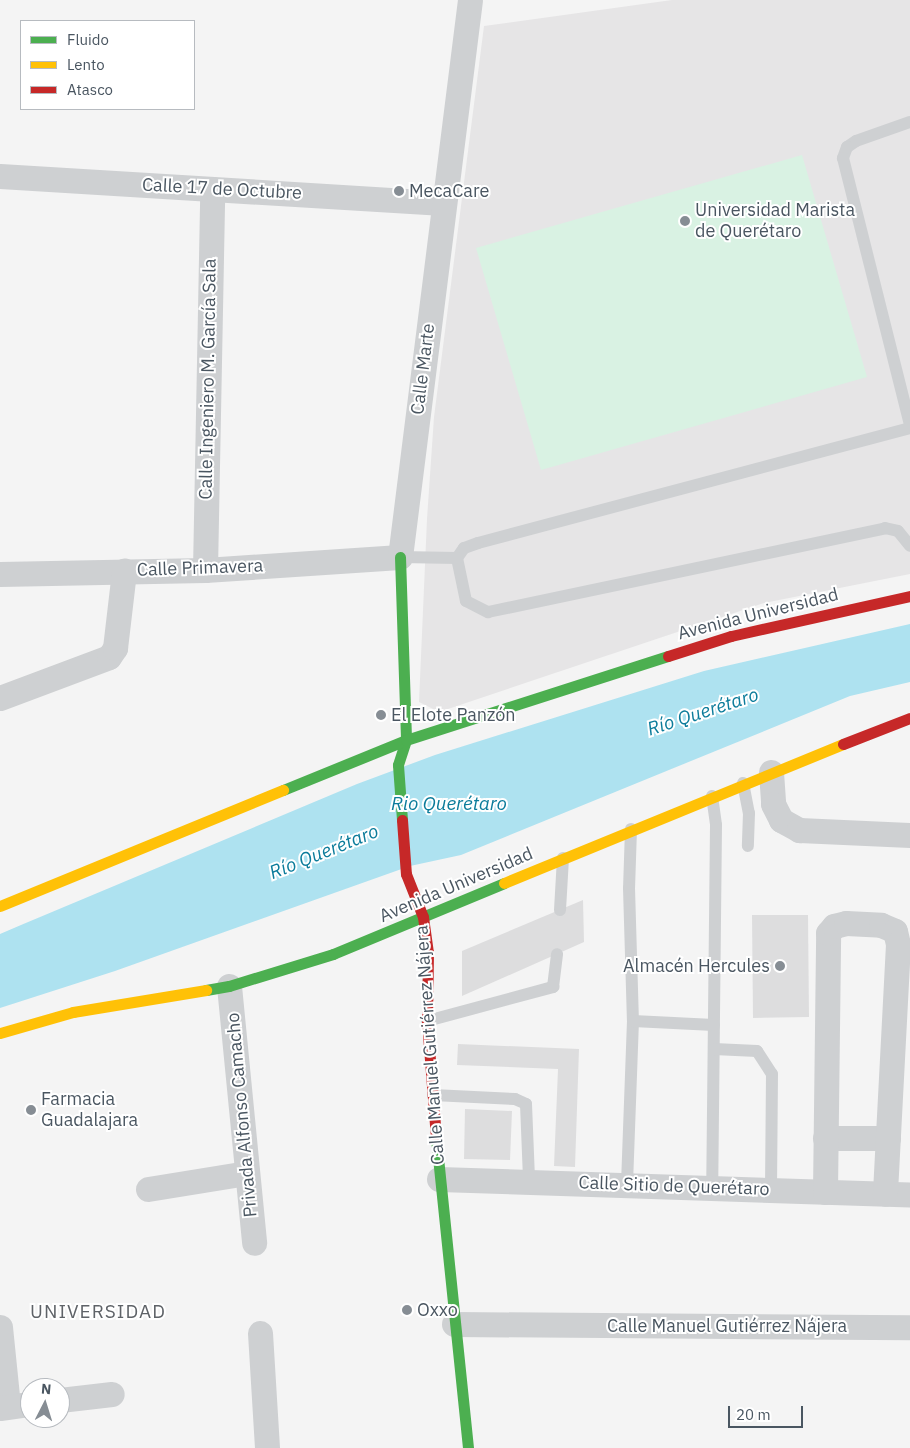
<!DOCTYPE html>
<html>
<head>
<meta charset="utf-8">
<style>
	body { margin:0 }
	#map { position:relative; width:910px; height:1448px; overflow:hidden; background:#f4f4f4; font-family:"IBM Plex Sans",sans-serif }
	div>[style] { position:absolute }
	.education>* { inset:0; background:#e6e5e6 }
	.green>* { inset:0; background:#d9f2e3 }
	.water>* { inset:0; background:#aee2f0 }
	.building>* { inset:0; background:#ddddde }
	.lane>* { height:12px; margin:-6px; padding:0 6px; transform-origin:6px; border-radius:6px; background:#ced0d2 }
	.street>* { height:25px; margin:-12.5px; padding:0 12.5px; transform-origin:12.5px; border-radius:12.5px; background:#ced0d2 }
	.fast>* { height:11px; margin:-5.5px; padding:0 5.5px; transform-origin:5.5px; border-radius:5.5px; background:#4caf50 }
	.slow>* { height:11px; margin:-5.5px; padding:0 5.5px; transform-origin:5.5px; border-radius:5.5px; background:#ffc107 }
	.jam>* { height:11px; margin:-5.5px; padding:0 5.5px; transform-origin:5.5px; border-radius:5.5px; background:#c62828 }
	.dots>* { width:14px; height:14px; translate:-50% -50%; box-sizing:border-box; border:2px solid #fff; border-radius:50% }
	span { translate:-50% -50%; white-space:nowrap; text-align:center; line-height:1.15; -webkit-text-stroke:4px #fff; paint-order:stroke }
	.street-label { font-size:18px; color:#4a5661 }
	.poi-label { font-size:18px; color:#4a5661 }
	.left { translate:0 -50%; text-align:left }
	.right { translate:-100% -50%; text-align:right }
	.water-label { font-size:19px; color:#0c7c9b; font-style:italic }
	.neighbourhood-label { font-size:19px; color:#5f6368; letter-spacing:1px }
	.legend { position:absolute; left:20px; top:20px; width:175px; height:90px; box-sizing:border-box; background:#fff; border:1px solid #b7bbc0; margin:0; padding:6px 9px; list-style:none; font-size:15px; color:#4a5661 }
	.legend li { display:flex; align-items:center; gap:10px; height:25px }
	.legend b { width:25px; border:1px solid #b7bbc0 }
	.north { position:absolute; left:20px; top:1378px; width:50px; height:50px; box-sizing:border-box; background:#fff; border:1px solid #b7bbc0; border-radius:50%; rotate:5deg; font-size:14px; font-weight:700; line-height:20px; text-align:center; color:#4a5661 }
	.north::after { content:''; display:block; margin:auto; width:18px; height:22px; background:#868d94; clip-path:polygon(50% 0,100% 100%,50% 72%,0 100%) }
	.scale { position:absolute; left:728px; top:1406px; width:75px; height:22px; box-sizing:border-box; border:2px solid #4a5661; border-top:0; padding-left:6px; font-size:15px; line-height:18px; white-space:nowrap; color:#4a5661; -webkit-text-stroke:4px #fff; paint-order:stroke }
</style>
</head>
<body>
<div id="map">
	<div class="education">
		<div style="clip-path:polygon(672px 0,910px 0,910px 574px,764px 603px,439px 712px,419px 702px,427px 519px,434px 417px,484px 26px)"></div>
	</div>
	<div class="green">
		<div style="clip-path:polygon(802px 155px,867px 377px,541px 470px,476px 248px)"></div>
	</div>
	<div class="water">
		<div style="clip-path:polygon(910px 624px,910px 682px,850px 696px,461px 855px,410px 866px,115px 971px,0 1008px,0 934px,21px 925px,357px 784px,435px 755px,704px 671px)"></div>
	</div>
	<div class="building">
		<div style="clip-path:polygon(583px 900px,584px 942px,462px 996px,462px 951px)"></div>
		<div style="clip-path:polygon(752px 915px,808px 915px,809px 1017px,753px 1018px)"></div>
		<div style="clip-path:polygon(458px 1044px,579px 1049px,575px 1167px,554px 1166px,558px 1069px,457px 1065px)"></div>
		<div style="clip-path:polygon(465px 1109px,512px 1111px,510px 1160px,464px 1159px)"></div>
	</div>
	<div class="lane">
		<div style="left:910px;top:122px;width:57px;rotate:160.6deg"></div>
		<div style="left:856px;top:141px;width:11px;rotate:146deg"></div>
		<div style="left:847px;top:147px;width:12px;rotate:110deg"></div>
		<div style="left:843px;top:158px;width:275px;rotate:75.9deg"></div>
		<div style="left:910px;top:428px;width:447px;rotate:165.1deg"></div>
		<div style="left:478px;top:543px;width:15px;rotate:160deg"></div>
		<div style="left:464px;top:548px;width:12px;rotate:125deg"></div>
		<div style="left:457px;top:558px;width:44px;rotate:78.2deg"></div>
		<div style="left:466px;top:601px;width:25px;rotate:27deg"></div>
		<div style="left:488px;top:612px;width:406px;rotate:-11.9deg"></div>
		<div style="left:885px;top:528px;width:13px;rotate:13deg"></div>
		<div style="left:898px;top:531px;width:19px;rotate:51deg"></div>
		<div style="left:400px;top:557px;width:57px;rotate:1deg"></div>
		<div style="left:743px;top:783px;width:31px;rotate:79deg"></div>
		<div style="left:749px;top:813px;width:33px;rotate:92deg"></div>
		<div style="left:712px;top:796px;width:29px;rotate:82deg"></div>
		<div style="left:716px;top:825px;width:363px;rotate:90.6deg"></div>
		<div style="left:631px;top:829px;width:59px;rotate:91.9deg"></div>
		<div style="left:629px;top:888px;width:133px;rotate:88.3deg"></div>
		<div style="left:560px;top:910px;width:52px;rotate:-86.7deg"></div>
		<div style="left:427px;top:1021px;width:131px;rotate:-15.1deg"></div>
		<div style="left:553px;top:987px;width:33px;rotate:-83deg"></div>
		<div style="left:714px;top:1049px;width:43px;rotate:2.7deg"></div>
		<div style="left:757px;top:1051px;width:27px;rotate:57deg"></div>
		<div style="left:772px;top:1074px;width:116px;rotate:90.5deg"></div>
		<div style="left:433px;top:1095px;width:82px;rotate:2.8deg"></div>
		<div style="left:515px;top:1099px;width:12px;rotate:24deg"></div>
		<div style="left:526px;top:1104px;width:76px;rotate:87.7deg"></div>
		<div style="left:627px;top:1184px;width:163px;rotate:-87.9deg"></div>
		<div style="left:633px;top:1021px;width:81px;rotate:2.8deg"></div>
	</div>
	<div class="street">
		<div style="left:0;top:176px;width:444px;rotate:3.5deg"></div>
		<div style="left:205px;top:570px;width:381px;rotate:-88.9deg"></div>
		<div style="left:0;top:574px;width:205px;rotate:-1.1deg"></div>
		<div style="left:205px;top:570px;width:195px;rotate:-3.8deg"></div>
		<div style="left:400px;top:557px;width:561px;rotate:-82.84deg"></div>
		<div style="left:0;top:698px;width:116px;rotate:-20.6deg"></div>
		<div style="left:109px;top:657px;width:11px;rotate:-56deg"></div>
		<div style="left:115px;top:648px;width:78px;rotate:-83.3deg"></div>
		<div style="left:771px;top:772px;width:32px;rotate:86deg"></div>
		<div style="left:773px;top:804px;width:18px;rotate:63deg"></div>
		<div style="left:781px;top:820px;width:21px;rotate:29deg"></div>
		<div style="left:799px;top:830px;width:111px;rotate:2.6deg"></div>
		<div style="left:229px;top:986px;width:258px;rotate:84.4deg"></div>
		<div style="left:825px;top:1138px;width:63px"></div>
		<div style="left:439px;top:1179px;width:471px;rotate:1.9deg"></div>
		<div style="left:148px;top:1189px;width:100px;rotate:-9.2deg"></div>
		<div style="left:825px;top:1192px;width:259px;rotate:-89.3deg"></div>
		<div style="left:828px;top:933px;width:9px;rotate:-49deg"></div>
		<div style="left:834px;top:926px;width:12px;rotate:-14deg"></div>
		<div style="left:846px;top:923px;width:35px;rotate:3deg"></div>
		<div style="left:881px;top:925px;width:15px;rotate:23deg"></div>
		<div style="left:895px;top:931px;width:13px;rotate:77deg"></div>
		<div style="left:898px;top:944px;width:250px;rotate:93deg"></div>
		<div style="left:454px;top:1324px;width:456px;rotate:0.4deg"></div>
		<div style="left:0;top:1327px;width:79px;rotate:84.2deg"></div>
		<div style="left:260px;top:1333px;width:115px;rotate:86.5deg"></div>
		<div style="left:60px;top:1400px;width:52px;rotate:-6.6deg"></div>
		<div style="left:0;top:1408px;width:30px;rotate:-8deg"></div>
	</div>
	<div class="fast">
		<div style="left:400px;top:557px;width:183px;rotate:88.1deg"></div>
		<div style="left:406px;top:740px;width:26px;rotate:108deg"></div>
		<div style="left:398px;top:765px;width:55px;rotate:85.8deg"></div>
		<div style="left:283px;top:790px;width:133px;rotate:-22.1deg"></div>
		<div style="left:406px;top:740px;width:275px;rotate:-17.8deg"></div>
		<div style="left:206px;top:990px;width:23px;rotate:-10deg"></div>
		<div style="left:229px;top:986px;width:109px;rotate:-17.1deg"></div>
		<div style="left:333px;top:954px;width:185px;rotate:-22.5deg"></div>
		<div style="left:436px;top:1138px;width:312px;rotate:84.1deg"></div>
	</div>
	<div class="slow">
		<div style="left:504px;top:883px;width:366px;rotate:-22.3deg"></div>
		<div style="left:0;top:906px;width:306px;rotate:-22.3deg"></div>
		<div style="left:0;top:1033px;width:76px;rotate:-16deg"></div>
		<div style="left:73px;top:1012px;width:135px;rotate:-9.4deg"></div>
	</div>
	<div class="jam">
		<div style="left:668px;top:656px;width:66px;rotate:-17.6deg"></div>
		<div style="left:731px;top:636px;width:183px;rotate:-12.6deg"></div>
		<div style="left:843px;top:744px;width:72px;rotate:-21.2deg"></div>
		<div style="left:402px;top:820px;width:54px;rotate:85.8deg"></div>
		<div style="left:406px;top:874px;width:46px;rotate:68.4deg"></div>
		<div style="left:423px;top:917px;width:35px;rotate:82deg"></div>
		<div style="left:428px;top:952px;width:69px;rotate:90.8deg"></div>
		<div style="left:427px;top:1021px;width:117px;rotate:85.6deg"></div>
	</div>
	<div class="dots">
		<div style="left:399px;top:191px;background:#868d94"></div>
		<div style="left:685px;top:221px;background:#868d94"></div>
		<div style="left:381px;top:715px;background:#868d94"></div>
		<div style="left:780px;top:966px;background:#868d94"></div>
		<div style="left:31px;top:1110px;background:#868d94"></div>
		<div style="left:407px;top:1310px;background:#868d94"></div>
	</div>
	<div class="street-label">
		<span style="left:222px;top:189px;rotate:3deg">Calle 17 de Octubre</span>
		<span style="left:423px;top:369px;rotate:-83deg">Calle Marte</span>
		<span style="left:208px;top:379px;rotate:-89deg">Calle Ingeniero M. García Sala</span>
		<span style="left:200px;top:568px;rotate:-2deg">Calle Primavera</span>
		<span style="left:758px;top:614px;rotate:-14deg">Avenida Universidad</span>
		<span style="left:456px;top:885px;rotate:-23deg">Avenida Universidad</span>
		<span style="left:430px;top:1045px;rotate:-94deg">Calle Manuel Gutiérrez Nájera</span>
		<span style="left:242px;top:1115px;rotate:-95deg">Privada Alfonso Camacho</span>
		<span style="left:674px;top:1186px;rotate:2deg">Calle Sitio de Querétaro</span>
		<span style="left:727px;top:1326px">Calle Manuel Gutiérrez Nájera</span>
	</div>
	<div class="poi-label">
		<span class="left" style="left:409px;top:191px">MecaCare</span>
		<span class="left" style="left:695px;top:221px">Universidad Marista<br>de Querétaro</span>
		<span class="left" style="left:391px;top:715px">El Elote Panzón</span>
		<span class="right" style="left:770px;top:966px">Almacén Hercules</span>
		<span class="left" style="left:41px;top:1110px">Farmacia<br>Guadalajara</span>
		<span class="left" style="left:417px;top:1310px">Oxxo</span>
	</div>
	<div class="water-label">
		<span style="left:703px;top:712px;rotate:-18deg">Río Querétaro</span>
		<span style="left:449px;top:804px">Rio Querétaro</span>
		<span style="left:324px;top:852px;rotate:-22deg">Río Querétaro</span>
	</div>
	<div class="neighbourhood-label">
		<span style="left:98px;top:1312px">UNIVERSIDAD</span>
	</div>
	<ul class="legend">
	<li><b style="height:6px;background:#4caf50"></b>Fluido</li>
	<li><b style="height:6px;background:#ffc107"></b>Lento</li>
	<li><b style="height:6px;background:#c62828"></b>Atasco</li>
	</ul>
	<div class="north">N</div>
	<div class="scale">20 m</div>
</div>
</body>
</html>
